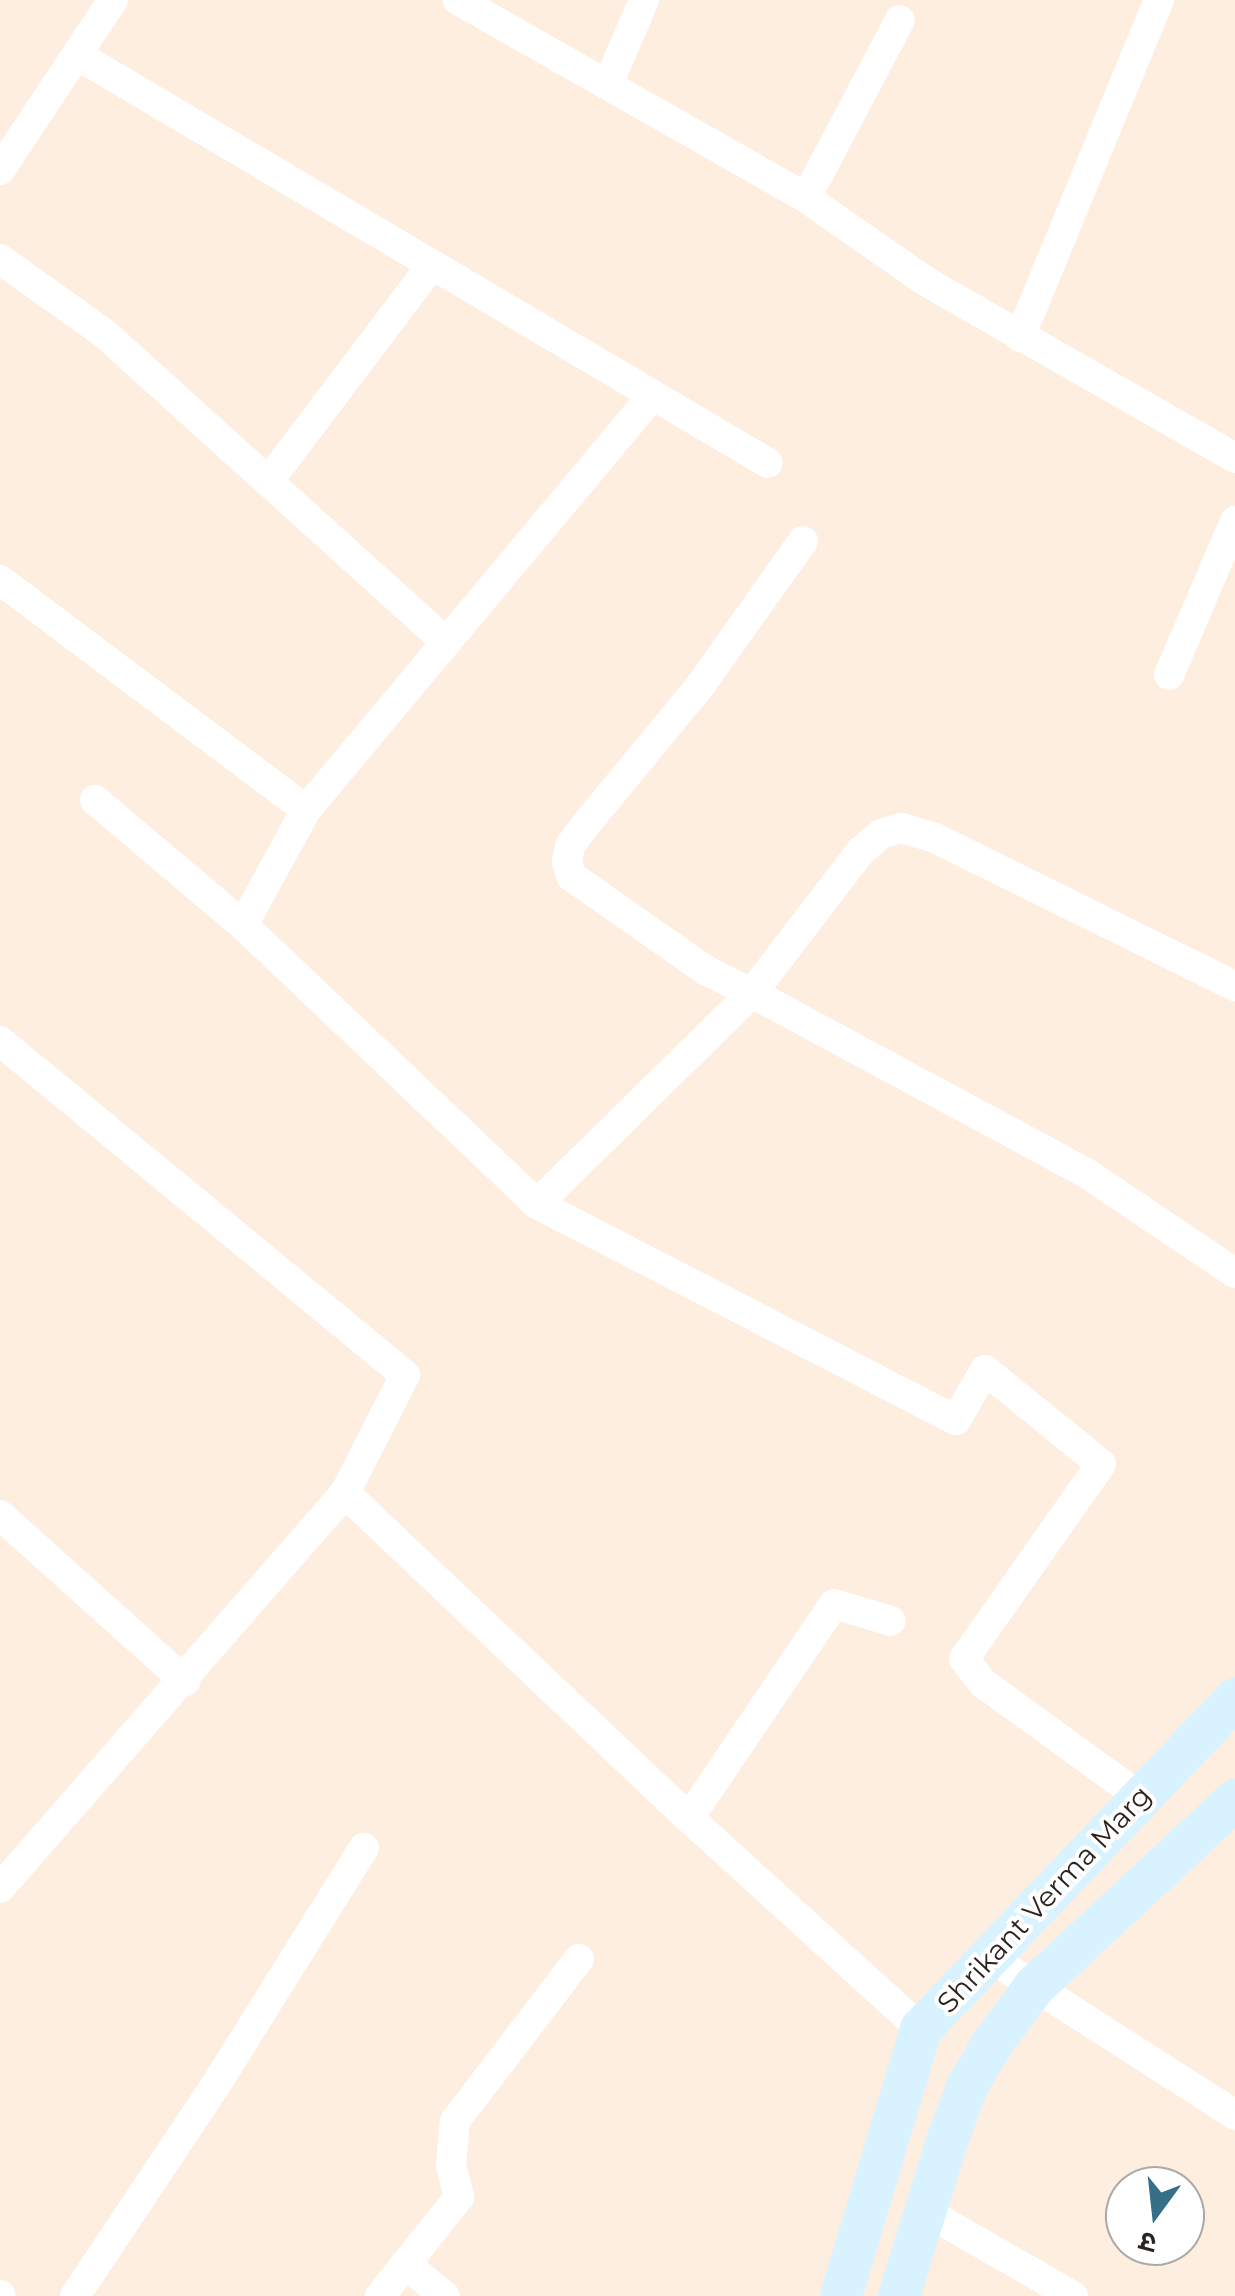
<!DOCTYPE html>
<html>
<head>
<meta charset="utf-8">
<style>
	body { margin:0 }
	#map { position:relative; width:1235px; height:2296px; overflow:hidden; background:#feeee0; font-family:Montserrat,"Noto Sans Devanagari",sans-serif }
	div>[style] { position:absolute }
	.street>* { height:30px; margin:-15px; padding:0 15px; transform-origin:15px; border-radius:15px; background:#fff }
	.secondary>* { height:42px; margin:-21px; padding:0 21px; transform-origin:21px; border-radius:21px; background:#d8f3ff }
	span { translate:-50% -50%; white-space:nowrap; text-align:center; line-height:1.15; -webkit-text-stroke:8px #fff; paint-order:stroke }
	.street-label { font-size:28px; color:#2c251f }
	.north { position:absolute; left:1105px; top:2166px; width:100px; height:100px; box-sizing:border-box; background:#fff; border:2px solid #aba8a5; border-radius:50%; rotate:195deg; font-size:28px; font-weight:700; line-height:40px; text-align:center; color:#2c251f }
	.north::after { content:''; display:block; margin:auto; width:35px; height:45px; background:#357088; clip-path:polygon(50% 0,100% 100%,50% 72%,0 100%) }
</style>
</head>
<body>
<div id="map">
	<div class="street">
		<div style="left:458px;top:0;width:400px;rotate:29.6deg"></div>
		<div style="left:806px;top:198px;width:147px;rotate:34.8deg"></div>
		<div style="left:927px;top:282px;width:355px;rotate:29.7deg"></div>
		<div style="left:77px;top:55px;width:802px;rotate:30.56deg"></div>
		<div style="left:608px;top:84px;width:91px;rotate:-66.8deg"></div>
		<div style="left:0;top:170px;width:204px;rotate:-56.4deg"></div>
		<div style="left:806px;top:198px;width:201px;rotate:-62.2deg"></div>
		<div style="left:0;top:259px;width:129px;rotate:35.5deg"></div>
		<div style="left:105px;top:334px;width:460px;rotate:42.1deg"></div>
		<div style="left:1020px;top:337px;width:365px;rotate:-67.6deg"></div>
		<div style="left:270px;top:479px;width:268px;rotate:-52.9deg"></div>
		<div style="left:803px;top:541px;width:178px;rotate:125.4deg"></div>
		<div style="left:700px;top:686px;width:184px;rotate:129.5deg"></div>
		<div style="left:583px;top:828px;width:22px;rotate:126deg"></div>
		<div style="left:570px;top:846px;width:16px;rotate:101deg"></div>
		<div style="left:567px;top:862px;width:15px;rotate:74deg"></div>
		<div style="left:571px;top:876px;width:164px;rotate:35deg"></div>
		<div style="left:705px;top:970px;width:52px;rotate:26.1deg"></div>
		<div style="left:752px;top:993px;width:179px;rotate:-52.5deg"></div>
		<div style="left:861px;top:851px;width:26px;rotate:-40deg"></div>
		<div style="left:881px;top:834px;width:21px;rotate:-17deg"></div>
		<div style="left:901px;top:828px;width:33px;rotate:16deg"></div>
		<div style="left:933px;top:837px;width:337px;rotate:26.3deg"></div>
		<div style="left:0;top:580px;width:383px;rotate:36.9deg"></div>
		<div style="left:306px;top:810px;width:131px;rotate:118.7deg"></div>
		<div style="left:243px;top:925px;width:405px;rotate:43.5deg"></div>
		<div style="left:537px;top:1204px;width:471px;rotate:27.3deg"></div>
		<div style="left:956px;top:1420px;width:58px;rotate:-59.9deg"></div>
		<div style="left:985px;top:1370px;width:149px;rotate:39deg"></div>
		<div style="left:1101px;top:1464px;width:238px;rotate:125.1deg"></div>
		<div style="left:964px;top:1659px;width:31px;rotate:52deg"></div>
		<div style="left:983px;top:1683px;width:194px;rotate:36deg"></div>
		<div style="left:1169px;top:675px;width:168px;rotate:-66.8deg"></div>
		<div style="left:95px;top:800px;width:194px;rotate:40.2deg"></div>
		<div style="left:306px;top:810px;width:541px;rotate:-50.1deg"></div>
		<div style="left:0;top:1041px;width:525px;rotate:39.51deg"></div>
		<div style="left:405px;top:1375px;width:132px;rotate:117deg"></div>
		<div style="left:345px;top:1493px;width:473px;rotate:43.4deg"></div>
		<div style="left:689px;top:1818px;width:314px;rotate:42.3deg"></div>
		<div style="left:537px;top:1204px;width:301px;rotate:-44.5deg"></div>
		<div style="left:752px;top:993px;width:379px;rotate:28.3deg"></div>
		<div style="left:1086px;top:1173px;width:179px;rotate:33.9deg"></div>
		<div style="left:0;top:1515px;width:249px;rotate:41.9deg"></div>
		<div style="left:689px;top:1818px;width:258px;rotate:-55.9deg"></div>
		<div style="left:834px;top:1604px;width:59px;rotate:16.6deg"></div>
		<div style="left:0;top:1888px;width:524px;rotate:-48.87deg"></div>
		<div style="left:989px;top:1957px;width:292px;rotate:32.7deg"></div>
		<div style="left:925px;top:2211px;width:171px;rotate:29.9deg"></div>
		<div style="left:405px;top:2264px;width:51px;rotate:38.7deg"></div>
		<div style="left:0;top:2295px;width:1px;rotate:45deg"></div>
		<div style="left:75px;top:2296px;width:252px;rotate:-56.3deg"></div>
		<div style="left:215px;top:2086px;width:281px;rotate:-58deg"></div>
		<div style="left:380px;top:2296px;width:127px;rotate:-51.4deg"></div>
		<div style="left:459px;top:2197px;width:34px;rotate:-104deg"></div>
		<div style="left:451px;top:2164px;width:43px;rotate:-84.7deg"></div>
		<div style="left:455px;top:2121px;width:204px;rotate:-52.6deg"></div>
	</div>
	<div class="secondary">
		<div style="left:841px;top:2296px;width:279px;rotate:-73.3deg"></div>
		<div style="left:921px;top:2029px;width:456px;rotate:-46.4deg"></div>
		<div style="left:899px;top:2296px;width:162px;rotate:-72.8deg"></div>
		<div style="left:947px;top:2141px;width:58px;rotate:-69.7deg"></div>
		<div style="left:967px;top:2087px;width:50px;rotate:-59.8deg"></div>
		<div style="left:992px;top:2044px;width:71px;rotate:-53.6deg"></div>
		<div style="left:1034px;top:1987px;width:275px;rotate:-42.9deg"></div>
	</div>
	<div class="street-label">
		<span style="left:1044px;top:1899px;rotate:-47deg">Shrikant Verma Marg</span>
	</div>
	<div class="north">उ</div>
</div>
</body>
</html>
